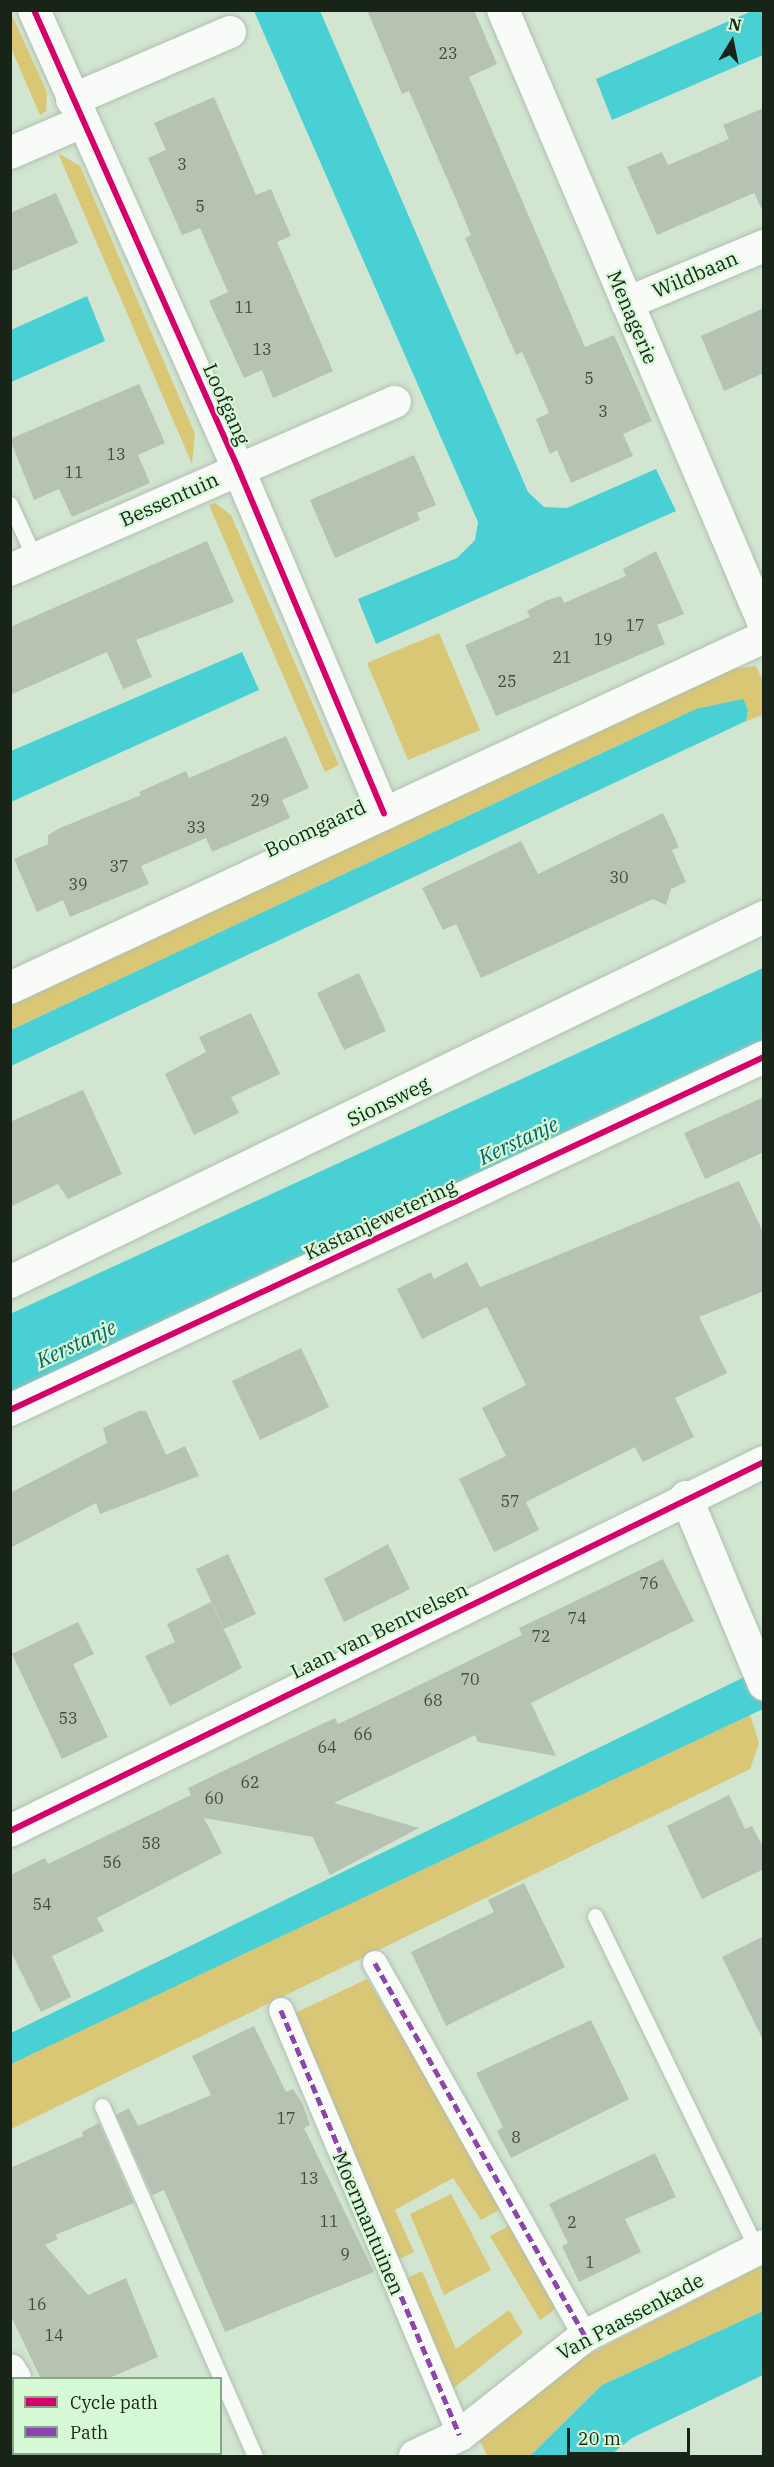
<!DOCTYPE html>
<html>
<head>
<meta charset="utf-8">
<style>
	body { margin:0 }
	#map { position:relative; width:774px; height:2467px; overflow:hidden; background:#d1e5d1; font-family:"IBM Plex Serif",serif }
	div>[style] { position:absolute }
	.green>* { inset:0; background:#dac776 }
	.water>* { inset:0; background:#48d0d4 }
	.building>* { inset:0; background:#b7c3b2 }
	.roads { filter:drop-shadow(0 0 2px #afbeaf) drop-shadow(0 0 2px #afbeaf) }
	.service>* { height:15px; margin:-7.5px; padding:0 7.5px; transform-origin:7.5px; border-radius:7.5px; background:#f8fbf8 }
	.pedestrian>* { height:24px; margin:-12px; padding:0 12px; transform-origin:12px; border-radius:12px; background:#f8fbf8 }
	.minor>* { height:32px; margin:-16px; padding:0 16px; transform-origin:16px; border-radius:16px; background:#f8fbf8 }
	.quiet>* { height:4.5px; margin-top:-2.25px; transform-origin:0; background:repeating-linear-gradient(90deg,#8e44ad 0 9px,transparent 0 13.5px) }
	.cycleway>* { height:6px; margin:-3px; padding:0 3px; transform-origin:3px; border-radius:3px; background:#d6006c }
	span { translate:-50% -50%; white-space:nowrap; text-align:center; line-height:1.15; -webkit-text-stroke:4.5px #d6fad6; paint-order:stroke }
	.number-label { font-size:16px; color:#3f4c3e }
	.number-label span { -webkit-text-stroke-width:0 }
	.street-label { font-size:20px; color:#172417 }
	.water-label { font-size:21px; color:#036169; font-style:italic }
	.frame { position:absolute; inset:0; border:12px solid #172417; pointer-events:none }
	.legend { position:absolute; left:12px; top:2377px; width:210px; height:78px; box-sizing:border-box; background:#d6fad6; border:2px solid #8aa48a; margin:0; padding:8px 10px; list-style:none; font-size:18px; color:#172417 }
	.legend li { display:flex; align-items:center; gap:12px; height:30px }
	.legend b { width:30px; border:2px solid #8aa48a }
	.north { position:absolute; left:702px; top:12px; width:60px; height:60px; -webkit-text-stroke:4px #d6fad6; paint-order:stroke; rotate:10deg; font-size:16px; font-weight:700; line-height:24px; text-align:center; color:#172417 }
	.north::after { content:''; display:block; margin:auto; width:21px; height:27px; background:#172417; clip-path:polygon(50% 0,100% 100%,50% 72%,0 100%) }
	.scale { position:absolute; left:567px; top:2428px; width:123px; height:27px; box-sizing:border-box; border:3px solid #172417; border-top:0; padding-left:8px; font-size:18px; line-height:21px; white-space:nowrap; color:#172417; -webkit-text-stroke:4px #d6fad6; paint-order:stroke }
</style>
</head>
<body>
<div id="map">
	<div class="green">
		<div style="clip-path:polygon(10px 11px,47px 92px,46px 111px,40px 115px,11px 48px)"></div>
		<div style="clip-path:polygon(58px 153px,80px 166px,195px 434px,192px 464px)"></div>
		<div style="clip-path:polygon(215px 503px,231px 515px,339px 765px,325px 772px,209px 505px)"></div>
		<div style="clip-path:polygon(439px 633px,480px 730px,408px 760px,367px 663px)"></div>
		<div style="clip-path:polygon(756px 666px,763px 681px,763px 715px,746px 721px,748px 710px,696px 709px,11px 1030px,10px 1005px,725px 670px)"></div>
		<div style="clip-path:polygon(750px 1715px,759px 1743px,750px 1769px,11px 2129px,10px 2064px)"></div>
		<div style="clip-path:polygon(367px 1979px,506px 2206px,481px 2220px,453px 2178px,395px 2210px,414px 2252px,391px 2263px,287px 2017px)"></div>
		<div style="clip-path:polygon(451px 2194px,491px 2270px,444px 2295px,410px 2214px)"></div>
		<div style="clip-path:polygon(514px 2223px,561px 2305px,540px 2320px,490px 2236px)"></div>
		<div style="clip-path:polygon(763px 2265px,763px 2311px,602px 2385px,530px 2456px,487px 2456px,480px 2440px,586px 2356px)"></div>
		<div style="clip-path:polygon(422px 2271px,456px 2349px,509px 2310px,523px 2333px,446px 2394px,401px 2281px)"></div>
	</div>
	<div class="water">
		<div style="clip-path:polygon(254px 11px,320px 11px,528px 492px,544px 507px,567px 508px,656px 469px,676px 511px,376px 644px,358px 599px,457px 558px,475px 540px,478px 522px)"></div>
		<div style="clip-path:polygon(752px 11px,763px 11px,763px 55px,612px 120px,596px 79px)"></div>
		<div style="clip-path:polygon(87px 296px,105px 341px,11px 382px,11px 330px)"></div>
		<div style="clip-path:polygon(242px 652px,259px 690px,11px 802px,11px 751px)"></div>
		<div style="clip-path:polygon(743px 699px,748px 710px,746px 721px,11px 1066px,11px 1030px,696px 709px)"></div>
		<div style="clip-path:polygon(763px 968px,763px 1043px,11px 1397px,10px 1314px)"></div>
		<div style="clip-path:polygon(763px 1668px,763px 1709px,11px 2064px,11px 2033px)"></div>
		<div style="clip-path:polygon(763px 2311px,763px 2375px,632px 2438px,609px 2456px,530px 2456px,602px 2385px)"></div>
	</div>
	<div class="building">
		<div style="clip-path:polygon(367px 10px,474px 10px,497px 64px,469px 77px,585px 347px,614px 335px,652px 421px,623px 434px,633px 456px,571px 483px,557px 450px,550px 454px,536px 419px,549px 413px,522px 352px,516px 355px,465px 238px,471px 235px,458px 204px,409px 91px,402px 94px)"></div>
		<div style="clip-path:polygon(214px 97px,256px 195px,271px 189px,291px 236px,277px 242px,333px 371px,273px 398px,262px 370px,244px 378px,209px 301px,228px 292px,200px 228px,182px 235px,148px 158px,166px 150px,154px 123px)"></div>
		<div style="clip-path:polygon(764px 108px,764px 214px,754px 193px,657px 235px,627px 167px,662px 152px,668px 165px,699px 152px,729px 139px,723px 125px)"></div>
		<div style="clip-path:polygon(56px 193px,78px 243px,10px 272px,10px 213px)"></div>
		<div style="clip-path:polygon(764px 308px,764px 373px,724px 391px,701px 336px)"></div>
		<div style="clip-path:polygon(139px 384px,165px 443px,138px 455px,150px 483px,72px 517px,59px 489px,34px 500px,10px 439px)"></div>
		<div style="clip-path:polygon(414px 455px,436px 505px,417px 513px,420px 520px,335px 558px,310px 500px)"></div>
		<div style="clip-path:polygon(207px 541px,234px 602px,136px 640px,152px 677px,123px 689px,107px 652px,10px 695px,10px 627px)"></div>
		<div style="clip-path:polygon(656px 551px,684px 614px,657px 625px,665px 644px,496px 716px,465px 645px,530px 617px,527px 611px,545px 601px,561px 596px,564px 603px,626px 576px,623px 569px)"></div>
		<div style="clip-path:polygon(286px 736px,309px 788px,282px 800px,290px 818px,212px 852px,206px 838px,141px 866px,149px 884px,70px 917px,63px 900px,37px 912px,14px 859px,48px 844px,48px 835px,60px 828px,141px 795px,139px 792px,186px 771px,189px 778px)"></div>
		<div style="clip-path:polygon(663px 813px,679px 847px,672px 850px,686px 882px,671px 889px,666px 905px,653px 899px,481px 978px,456px 924px,443px 930px,422px 888px,521px 841px,538px 874px)"></div>
		<div style="clip-path:polygon(359px 973px,386px 1031px,344px 1050px,317px 993px)"></div>
		<div style="clip-path:polygon(251px 1013px,280px 1074px,231px 1097px,239px 1113px,194px 1135px,165px 1074px,206px 1052px,199px 1037px)"></div>
		<div style="clip-path:polygon(83px 1090px,122px 1174px,68px 1199px,58px 1184px,10px 1207px,10px 1122px)"></div>
		<div style="clip-path:polygon(764px 1097px,764px 1152px,705px 1179px,684px 1133px)"></div>
		<div style="clip-path:polygon(739px 1181px,764px 1234px,764px 1291px,699px 1317px,727px 1373px,675px 1398px,694px 1437px,643px 1462px,635px 1447px,526px 1502px,539px 1530px,494px 1552px,459px 1479px,506px 1456px,482px 1408px,526px 1385px,487px 1307px,422px 1339px,397px 1289px,431px 1272px,434px 1279px,467px 1262px,480px 1287px)"></div>
		<div style="clip-path:polygon(301px 1348px,329px 1407px,260px 1440px,232px 1381px)"></div>
		<div style="clip-path:polygon(139px 1411px,146px 1411px,166px 1455px,185px 1446px,199px 1476px,100px 1514px,96px 1503px,10px 1548px,10px 1493px,107px 1443px,103px 1428px)"></div>
		<div style="clip-path:polygon(388px 1544px,410px 1589px,344px 1622px,324px 1579px)"></div>
		<div style="clip-path:polygon(228px 1554px,256px 1614px,224px 1629px,196px 1569px)"></div>
		<div style="clip-path:polygon(663px 1559px,694px 1621px,531px 1703px,556px 1756px,478px 1742px,475px 1735px,334px 1803px,419px 1828px,330px 1875px,313px 1837px,204px 1818px,222px 1853px,97px 1918px,104px 1931px,52px 1956px,71px 1997px,41px 2012px,10px 1950px,10px 1875px,45px 1858px,48px 1864px,191px 1795px,188px 1788px,288px 1740px,335px 1718px,338px 1724px,399px 1695px,522px 1635px,519px 1628px)"></div>
		<div style="clip-path:polygon(211px 1602px,242px 1668px,170px 1706px,145px 1656px,175px 1642px,167px 1624px)"></div>
		<div style="clip-path:polygon(78px 1622px,94px 1654px,73px 1664px,108px 1737px,62px 1759px,12px 1654px)"></div>
		<div style="clip-path:polygon(729px 1795px,745px 1829px,752px 1826px,764px 1849px,764px 1869px,702px 1899px,667px 1826px)"></div>
		<div style="clip-path:polygon(524px 1883px,565px 1967px,446px 2026px,411px 1952px,494px 1912px,488px 1900px)"></div>
		<div style="clip-path:polygon(764px 1936px,764px 2042px,722px 1957px)"></div>
		<div style="clip-path:polygon(591px 2020px,629px 2099px,511px 2158px,497px 2131px,503px 2127px,476px 2073px)"></div>
		<div style="clip-path:polygon(254px 2026px,286px 2092px,293px 2089px,302px 2103px,310px 2125px,304px 2128px,374px 2272px,225px 2332px,164px 2190px,152px 2195px,116px 2115px,129px 2108px,138px 2126px,211px 2095px,192px 2056px)"></div>
		<div style="clip-path:polygon(99px 2123px,134px 2203px,55px 2235px,58px 2239px,45px 2245px,88px 2295px,126px 2278px,158px 2357px,107px 2379px,41px 2379px,10px 2314px,10px 2168px,83px 2136px,82px 2132px)"></div>
		<div style="clip-path:polygon(655px 2153px,676px 2197px,625px 2219px,641px 2252px,579px 2282px,562px 2246px,568px 2243px,549px 2204px)"></div>
	</div>
	<div class="roads">
		<div class="service">
			<div style="left:10px;top:504px;width:60px;rotate:65.6deg"></div>
			<div style="left:595px;top:1916px;width:370px;rotate:64.1deg"></div>
			<div style="left:102px;top:2106px;width:382px;rotate:66.4deg"></div>
		</div>
		<div class="pedestrian">
			<div style="left:375px;top:1963px;width:428px;rotate:60.6deg"></div>
			<div style="left:281px;top:2010px;width:461px;rotate:67.2deg"></div>
		</div>
		<div class="minor">
			<div style="left:34px;top:10px;width:501px;rotate:65.99deg"></div>
			<div style="left:238px;top:468px;width:375px;rotate:67.1deg"></div>
			<div style="left:503px;top:10px;width:667px;rotate:66.97deg"></div>
			<div style="left:72px;top:100px;width:172px;rotate:-23.3deg"></div>
			<div style="left:10px;top:153px;width:78px;rotate:-23.3deg"></div>
			<div style="left:627px;top:303px;width:148px;rotate:-22.6deg"></div>
			<div style="left:10px;top:570px;width:420px;rotate:-23.6deg"></div>
			<div style="left:10px;top:988px;width:832px;rotate:-24.96deg"></div>
			<div style="left:10px;top:1282px;width:838px;rotate:-25.83deg"></div>
			<div style="left:10px;top:1410px;width:833px;rotate:-25.09deg"></div>
			<div style="left:686px;top:1497px;width:203px;rotate:67.4deg"></div>
			<div style="left:10px;top:1831px;width:839px;rotate:-26.08deg"></div>
			<div style="left:10px;top:2370px;width:9px;rotate:58deg"></div>
			<div style="left:49px;top:2454px;width:2px;rotate:63deg"></div>
			<div style="left:415px;top:2456px;width:50px;rotate:-25deg"></div>
			<div style="left:460px;top:2435px;width:159px;rotate:-38.4deg"></div>
			<div style="left:585px;top:2336px;width:200px;rotate:-26.7deg"></div>
		</div>
	</div>
	<div class="quiet">
		<div style="left:375px;top:1963px;width:428px;rotate:60.6deg"></div>
		<div style="left:281px;top:2010px;width:461px;rotate:67.2deg"></div>
	</div>
	<div class="cycleway">
		<div style="left:34px;top:10px;width:501px;rotate:65.99deg"></div>
		<div style="left:238px;top:468px;width:375px;rotate:67.1deg"></div>
		<div style="left:10px;top:1410px;width:833px;rotate:-25.09deg"></div>
		<div style="left:10px;top:1831px;width:839px;rotate:-26.08deg"></div>
	</div>
	<div class="number-label">
		<span style="left:448px;top:53px">23</span>
		<span style="left:182px;top:164px">3</span>
		<span style="left:200px;top:206px">5</span>
		<span style="left:244px;top:307px">11</span>
		<span style="left:262px;top:349px">13</span>
		<span style="left:589px;top:378px">5</span>
		<span style="left:603px;top:411px">3</span>
		<span style="left:116px;top:454px">13</span>
		<span style="left:74px;top:472px">11</span>
		<span style="left:635px;top:625px">17</span>
		<span style="left:603px;top:639px">19</span>
		<span style="left:562px;top:657px">21</span>
		<span style="left:507px;top:681px">25</span>
		<span style="left:260px;top:800px">29</span>
		<span style="left:196px;top:827px">33</span>
		<span style="left:119px;top:866px">37</span>
		<span style="left:619px;top:877px">30</span>
		<span style="left:78px;top:884px">39</span>
		<span style="left:510px;top:1501px">57</span>
		<span style="left:649px;top:1583px">76</span>
		<span style="left:577px;top:1618px">74</span>
		<span style="left:541px;top:1636px">72</span>
		<span style="left:470px;top:1679px">70</span>
		<span style="left:433px;top:1700px">68</span>
		<span style="left:68px;top:1718px">53</span>
		<span style="left:363px;top:1734px">66</span>
		<span style="left:327px;top:1747px">64</span>
		<span style="left:250px;top:1782px">62</span>
		<span style="left:214px;top:1798px">60</span>
		<span style="left:151px;top:1843px">58</span>
		<span style="left:112px;top:1862px">56</span>
		<span style="left:42px;top:1904px">54</span>
		<span style="left:286px;top:2118px">17</span>
		<span style="left:516px;top:2137px">8</span>
		<span style="left:309px;top:2178px">13</span>
		<span style="left:329px;top:2221px">11</span>
		<span style="left:572px;top:2222px">2</span>
		<span style="left:345px;top:2254px">9</span>
		<span style="left:590px;top:2262px">1</span>
		<span style="left:37px;top:2304px">16</span>
		<span style="left:54px;top:2335px">14</span>
	</div>
	<div class="street-label">
		<span style="left:695px;top:274px;rotate:-23deg">Wildbaan</span>
		<span style="left:633px;top:317px;rotate:67deg">Menagerie</span>
		<span style="left:227px;top:404px;rotate:66deg">Loofgang</span>
		<span style="left:169px;top:499px;rotate:-24deg">Bessentuin</span>
		<span style="left:315px;top:828px;rotate:-25deg">Boomgaard</span>
		<span style="left:388px;top:1101px;rotate:-26deg">Sionsweg</span>
		<span style="left:380px;top:1219px;rotate:-25deg">Kastanjewetering</span>
		<span style="left:379px;top:1630px;rotate:-26deg">Laan van Bentvelsen</span>
		<span style="left:369px;top:2223px;rotate:67deg">Moermantuinen</span>
		<span style="left:630px;top:2316px;rotate:-28deg">Van Paassenkade</span>
	</div>
	<div class="water-label">
		<span style="left:518px;top:1140px;rotate:-25deg">Kerstanje</span>
		<span style="left:76px;top:1343px;rotate:-25deg">Kerstanje</span>
	</div>
	<div class="frame"></div>
	<ul class="legend">
	<li><b style="height:8px;background:#d6006c"></b>Cycle path</li>
	<li><b style="height:8px;background:#8e44ad"></b>Path</li>
	</ul>
	<div class="north">N</div>
	<div class="scale">20 m</div>
</div>
</body>
</html>
